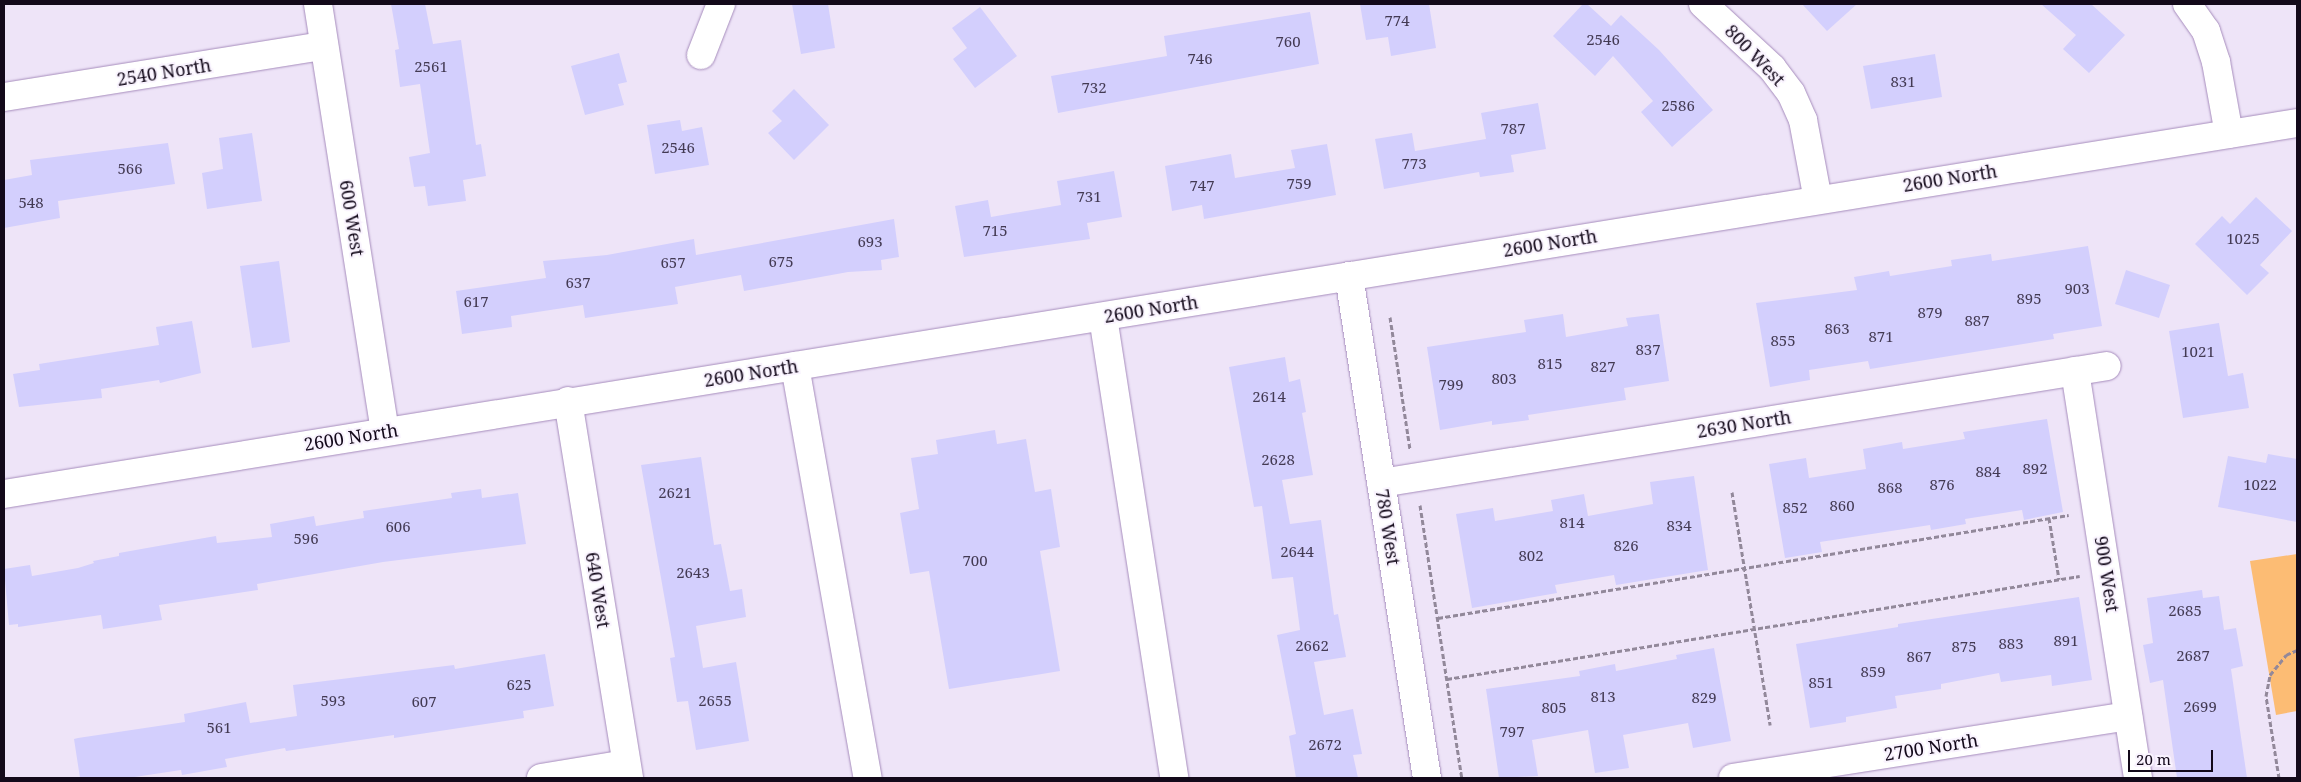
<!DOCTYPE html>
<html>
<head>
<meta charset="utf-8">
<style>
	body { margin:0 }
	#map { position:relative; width:2301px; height:782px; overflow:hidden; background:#eee4f8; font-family:"Noto Serif",serif }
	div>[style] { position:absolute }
	.green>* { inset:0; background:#fcbc74 }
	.building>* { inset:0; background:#d3cffd }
	.path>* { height:3px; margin-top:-1.5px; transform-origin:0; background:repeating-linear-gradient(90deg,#92889a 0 5px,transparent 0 7.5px) }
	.roads { filter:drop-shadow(0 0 1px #a68cbc) drop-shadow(0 0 1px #a68cbc) }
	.minor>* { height:28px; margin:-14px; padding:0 14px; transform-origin:14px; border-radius:14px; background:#fff }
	span { translate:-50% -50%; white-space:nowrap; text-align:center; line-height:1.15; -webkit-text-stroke:4px #f9f3fe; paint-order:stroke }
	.number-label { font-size:15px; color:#433a53 }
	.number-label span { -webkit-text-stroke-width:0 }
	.street-label { font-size:18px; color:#13091a }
	.frame { position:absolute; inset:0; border:5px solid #13091a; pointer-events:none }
	.scale { position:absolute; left:2128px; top:750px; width:85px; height:22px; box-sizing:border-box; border:2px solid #13091a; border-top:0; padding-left:6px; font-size:15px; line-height:18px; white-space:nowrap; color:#13091a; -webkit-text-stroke:4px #f9f3fe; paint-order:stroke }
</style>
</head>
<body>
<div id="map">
	<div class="green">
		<div style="clip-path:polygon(2297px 554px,2297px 711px,2276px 715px,2250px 561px)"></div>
	</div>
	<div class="building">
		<div style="clip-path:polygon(391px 4px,425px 4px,433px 44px,461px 40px,476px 145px,481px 144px,486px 176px,463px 180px,466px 201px,428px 206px,425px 186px,414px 187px,409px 157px,430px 153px,420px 84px,400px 87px,395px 50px,399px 49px)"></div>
		<div style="clip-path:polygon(792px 4px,828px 4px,835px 48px,801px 54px)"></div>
		<div style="clip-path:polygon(1360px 4px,1429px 4px,1436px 48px,1391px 56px,1388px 37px,1366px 40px)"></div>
		<div style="clip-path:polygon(1583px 4px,1587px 4px,1611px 26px,1621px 15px,1659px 50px,1713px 110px,1672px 147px,1641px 112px,1653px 101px,1613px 56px,1595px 76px,1553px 36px)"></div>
		<div style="clip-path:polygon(1802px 4px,1857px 4px,1827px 31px)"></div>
		<div style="clip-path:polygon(2041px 4px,2091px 4px,2125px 35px,2089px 73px,2063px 49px,2076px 35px)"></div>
		<div style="clip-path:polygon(980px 7px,1017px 56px,975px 88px,953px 59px,967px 48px,952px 28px)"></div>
		<div style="clip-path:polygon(1310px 12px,1319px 64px,1058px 113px,1051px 76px,1167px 56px,1164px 36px)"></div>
		<div style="clip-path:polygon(619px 53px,627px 82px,618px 84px,624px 105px,585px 115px,571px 66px)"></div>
		<div style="clip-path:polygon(1935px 54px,1942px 97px,1871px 109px,1863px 66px)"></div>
		<div style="clip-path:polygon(794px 89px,829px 125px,794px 160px,768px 133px,782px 121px,772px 111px)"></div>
		<div style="clip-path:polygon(1538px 103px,1546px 149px,1511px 155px,1514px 172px,1480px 177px,1479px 172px,1384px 189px,1375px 139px,1412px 133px,1415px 151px,1486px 139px,1481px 113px)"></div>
		<div style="clip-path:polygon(680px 120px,682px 131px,702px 127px,709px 165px,655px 174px,647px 125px)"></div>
		<div style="clip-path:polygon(252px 133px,262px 201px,207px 209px,202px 173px,223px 169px,219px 138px)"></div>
		<div style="clip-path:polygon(168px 143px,175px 184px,58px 201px,60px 218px,4px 228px,4px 180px,32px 175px,30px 160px)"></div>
		<div style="clip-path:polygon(1327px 144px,1336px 195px,1204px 219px,1202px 205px,1172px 211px,1165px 166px,1231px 154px,1235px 178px,1295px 168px,1291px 150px)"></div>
		<div style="clip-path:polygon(1114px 171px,1122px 217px,1087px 223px,1090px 239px,964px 257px,955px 206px,988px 200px,991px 217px,1061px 205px,1057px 181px)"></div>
		<div style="clip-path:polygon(2256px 197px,2292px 231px,2260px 265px,2269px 273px,2247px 295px,2195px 244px,2222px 216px,2230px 224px)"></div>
		<div style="clip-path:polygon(894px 219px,899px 257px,881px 260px,882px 270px,848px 272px,744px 291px,741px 275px,675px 287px,678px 304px,585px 318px,583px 305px,511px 316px,512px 327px,462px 334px,456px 291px,546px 278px,543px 261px,607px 255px,694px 239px,696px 255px)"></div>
		<div style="clip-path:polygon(2088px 246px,2102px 326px,2053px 334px,2054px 339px,1870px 369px,1868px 361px,1809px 370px,1810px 380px,1770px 387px,1756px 303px,1857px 290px,1854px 277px,1889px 271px,1890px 276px,1952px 266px,1951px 260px,1991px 254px,1992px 261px)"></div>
		<div style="clip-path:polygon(279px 261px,290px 342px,252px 348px,240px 266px)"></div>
		<div style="clip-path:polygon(2126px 270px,2170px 285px,2159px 318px,2115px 304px)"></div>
		<div style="clip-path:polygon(1563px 314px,1566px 337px,1628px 326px,1626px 318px,1659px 314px,1669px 381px,1624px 388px,1626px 400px,1528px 415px,1529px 420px,1492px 425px,1492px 421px,1440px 430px,1427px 347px,1526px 332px,1524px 320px)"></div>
		<div style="clip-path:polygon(192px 321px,201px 373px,160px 383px,159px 380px,101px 389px,102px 398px,19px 407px,13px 374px,40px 370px,39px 364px,159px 345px,156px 327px)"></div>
		<div style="clip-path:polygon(2219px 323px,2228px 376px,2243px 373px,2249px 408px,2183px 418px,2169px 331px)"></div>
		<div style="clip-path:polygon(1285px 357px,1289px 382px,1300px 379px,1306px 412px,1302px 413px,1313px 475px,1282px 480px,1290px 524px,1321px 520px,1334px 615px,1338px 614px,1346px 657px,1314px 662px,1324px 715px,1353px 709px,1362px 754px,1353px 755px,1358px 778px,1296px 778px,1289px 736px,1296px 734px,1277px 635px,1300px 630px,1293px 577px,1272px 579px,1262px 506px,1254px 507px,1229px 367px)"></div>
		<div style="clip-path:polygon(2047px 419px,2063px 512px,2024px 520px,2022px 510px,1965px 519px,1966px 524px,1931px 530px,1930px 525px,1820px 542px,1822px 552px,1785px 558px,1769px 464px,1806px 458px,1809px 478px,1866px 469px,1863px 449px,1902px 442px,1903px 449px,1965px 439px,1963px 432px)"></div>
		<div style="clip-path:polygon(995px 430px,997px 444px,1026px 439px,1035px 492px,1051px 489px,1060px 547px,1040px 551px,1060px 671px,949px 689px,929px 571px,910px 574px,900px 513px,919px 509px,911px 458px,938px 454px,936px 440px)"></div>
		<div style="clip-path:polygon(2268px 454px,2297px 459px,2297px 522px,2218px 507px,2228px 456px,2266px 463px)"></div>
		<div style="clip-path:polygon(701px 457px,714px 545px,721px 544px,730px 591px,742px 589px,746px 617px,696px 626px,703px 668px,736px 662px,749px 741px,696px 750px,688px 701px,677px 702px,670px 658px,675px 657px,641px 465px)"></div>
		<div style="clip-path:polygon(1694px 476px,1708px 570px,1616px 585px,1614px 575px,1555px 585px,1557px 593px,1472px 608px,1456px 514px,1493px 508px,1495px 521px,1553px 511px,1551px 500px,1584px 494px,1588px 516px,1653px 504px,1650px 482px)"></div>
		<div style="clip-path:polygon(481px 489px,482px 498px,518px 493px,526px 544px,383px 562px,257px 584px,258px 590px,159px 605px,162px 620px,103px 629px,101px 615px,18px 627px,18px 624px,9px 625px,4px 569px,30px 565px,32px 576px,78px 568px,94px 563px,93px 561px,119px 556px,119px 553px,164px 545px,216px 536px,217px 543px,272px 537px,270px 524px,314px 516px,316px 526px,364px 518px,363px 511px,452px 498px,451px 493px)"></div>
		<div style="clip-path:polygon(2202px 590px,2203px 598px,2219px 596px,2224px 630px,2236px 628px,2243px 666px,2231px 669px,2247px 778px,2177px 778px,2163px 680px,2150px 683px,2143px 645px,2153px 643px,2147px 598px)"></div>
		<div style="clip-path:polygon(2079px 597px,2092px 680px,2052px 686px,2051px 675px,2001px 682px,1999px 673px,1941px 684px,1941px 689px,1895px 696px,1897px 708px,1846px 717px,1846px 722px,1810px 728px,1796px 644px,1898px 627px,1898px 624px)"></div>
		<div style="clip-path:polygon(1714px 648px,1731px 741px,1693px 748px,1688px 723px,1623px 735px,1629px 768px,1595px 773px,1588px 730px,1532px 740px,1538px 776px,1499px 778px,1486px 689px,1580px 676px,1579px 671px,1615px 664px,1616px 671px,1677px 659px,1676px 655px)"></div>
		<div style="clip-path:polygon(545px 654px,554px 706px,523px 711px,524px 718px,394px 738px,394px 735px,286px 751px,285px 748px,225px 759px,227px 767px,182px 775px,181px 770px,128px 778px,80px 778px,74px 739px,78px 738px,185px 722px,184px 714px,246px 702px,250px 723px,297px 716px,293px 685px,454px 665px,455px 669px)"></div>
	</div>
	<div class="path">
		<div style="left:1390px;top:317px;width:134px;rotate:81.4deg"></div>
		<div style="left:1732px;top:492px;width:236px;rotate:80.7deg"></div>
		<div style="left:1420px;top:505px;width:276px;rotate:81.3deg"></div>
		<div style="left:2049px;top:518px;width:62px;rotate:80.7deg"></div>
		<div style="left:1438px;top:618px;width:639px;rotate:-9.27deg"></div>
		<div style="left:1447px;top:679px;width:641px;rotate:-9.24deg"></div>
		<div style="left:2279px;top:778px;width:83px;rotate:-99deg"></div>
		<div style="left:2266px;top:696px;width:21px;rotate:-79deg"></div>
		<div style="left:2270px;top:675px;width:26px;rotate:-51deg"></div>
		<div style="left:2286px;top:655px;width:12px;rotate:-24deg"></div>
	</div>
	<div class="roads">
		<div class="minor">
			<div style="left:318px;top:4px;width:432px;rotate:81.1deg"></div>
			<div style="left:1703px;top:4px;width:94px;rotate:42.8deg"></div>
			<div style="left:1772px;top:68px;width:31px;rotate:53deg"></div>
			<div style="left:1791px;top:93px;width:30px;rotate:66deg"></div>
			<div style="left:1803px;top:120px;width:81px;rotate:79.4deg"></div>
			<div style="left:2187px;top:4px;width:33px;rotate:55deg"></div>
			<div style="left:2206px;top:31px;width:33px;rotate:72deg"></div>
			<div style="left:2216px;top:62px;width:73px;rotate:79.8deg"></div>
			<div style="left:701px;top:55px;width:55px;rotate:-68.6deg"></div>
			<div style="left:4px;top:97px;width:324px;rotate:-9.1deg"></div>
			<div style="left:1349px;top:276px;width:508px;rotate:81.17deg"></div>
			<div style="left:1103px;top:317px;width:466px;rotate:81.2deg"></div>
			<div style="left:795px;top:366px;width:418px;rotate:80deg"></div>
			<div style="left:2075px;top:371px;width:412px;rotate:81.2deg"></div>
			<div style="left:568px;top:401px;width:382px;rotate:80.8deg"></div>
			<div style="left:1381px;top:483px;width:735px;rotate:-9.15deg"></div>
			<div style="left:4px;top:494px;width:2323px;rotate:-9.19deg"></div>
			<div style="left:541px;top:778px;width:86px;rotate:-9.4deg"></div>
			<div style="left:1733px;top:778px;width:400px;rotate:-8.9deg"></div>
		</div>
	</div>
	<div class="number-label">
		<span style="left:1397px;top:21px">774</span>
		<span style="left:1603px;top:40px">2546</span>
		<span style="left:1288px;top:42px">760</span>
		<span style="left:1200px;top:59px">746</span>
		<span style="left:431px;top:67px">2561</span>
		<span style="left:1903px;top:82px">831</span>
		<span style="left:1094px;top:88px">732</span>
		<span style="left:1678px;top:106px">2586</span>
		<span style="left:1513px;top:129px">787</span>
		<span style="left:678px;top:148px">2546</span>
		<span style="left:1414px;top:164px">773</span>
		<span style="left:130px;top:169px">566</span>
		<span style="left:1299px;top:184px">759</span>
		<span style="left:1202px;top:186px">747</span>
		<span style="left:1089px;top:197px">731</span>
		<span style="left:31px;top:203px">548</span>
		<span style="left:995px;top:231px">715</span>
		<span style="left:2243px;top:239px">1025</span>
		<span style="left:870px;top:242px">693</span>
		<span style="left:781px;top:262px">675</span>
		<span style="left:673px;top:263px">657</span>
		<span style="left:578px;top:283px">637</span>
		<span style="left:2077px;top:289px">903</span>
		<span style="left:2029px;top:299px">895</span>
		<span style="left:476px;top:302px">617</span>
		<span style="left:1930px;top:313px">879</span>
		<span style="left:1977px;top:321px">887</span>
		<span style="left:1837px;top:329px">863</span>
		<span style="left:1881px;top:337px">871</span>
		<span style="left:1783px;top:341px">855</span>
		<span style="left:1648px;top:350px">837</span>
		<span style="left:2198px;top:352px">1021</span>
		<span style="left:1550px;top:364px">815</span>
		<span style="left:1603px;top:367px">827</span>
		<span style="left:1504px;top:379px">803</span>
		<span style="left:1451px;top:385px">799</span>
		<span style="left:1269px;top:397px">2614</span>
		<span style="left:1278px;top:460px">2628</span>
		<span style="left:2035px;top:469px">892</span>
		<span style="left:1988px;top:472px">884</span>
		<span style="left:1942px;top:485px">876</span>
		<span style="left:2260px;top:485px">1022</span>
		<span style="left:1890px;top:488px">868</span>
		<span style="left:675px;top:493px">2621</span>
		<span style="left:1842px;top:506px">860</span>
		<span style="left:1795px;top:508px">852</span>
		<span style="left:1572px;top:523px">814</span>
		<span style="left:1679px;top:526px">834</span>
		<span style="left:398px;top:527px">606</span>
		<span style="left:306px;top:539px">596</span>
		<span style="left:1626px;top:546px">826</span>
		<span style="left:1297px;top:552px">2644</span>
		<span style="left:1531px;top:556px">802</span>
		<span style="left:975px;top:561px">700</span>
		<span style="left:693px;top:573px">2643</span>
		<span style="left:2185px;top:611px">2685</span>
		<span style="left:2066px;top:641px">891</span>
		<span style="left:2011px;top:644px">883</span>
		<span style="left:1312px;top:646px">2662</span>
		<span style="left:1964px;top:647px">875</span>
		<span style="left:2193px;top:656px">2687</span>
		<span style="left:1919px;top:657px">867</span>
		<span style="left:1873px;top:672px">859</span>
		<span style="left:1821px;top:683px">851</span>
		<span style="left:519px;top:685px">625</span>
		<span style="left:1603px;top:697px">813</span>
		<span style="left:1704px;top:698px">829</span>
		<span style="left:333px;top:701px">593</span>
		<span style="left:715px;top:701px">2655</span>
		<span style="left:424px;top:702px">607</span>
		<span style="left:2200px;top:707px">2699</span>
		<span style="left:1554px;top:708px">805</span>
		<span style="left:219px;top:728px">561</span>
		<span style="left:1512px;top:732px">797</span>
		<span style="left:1325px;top:745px">2672</span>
	</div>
	<div class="street-label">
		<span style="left:1755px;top:55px;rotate:46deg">800 West</span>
		<span style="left:164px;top:72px;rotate:-9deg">2540 North</span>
		<span style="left:1950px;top:178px;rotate:-9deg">2600 North</span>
		<span style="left:352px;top:218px;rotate:81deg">600 West</span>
		<span style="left:1550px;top:243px;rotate:-9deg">2600 North</span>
		<span style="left:1151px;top:309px;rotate:-9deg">2600 North</span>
		<span style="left:751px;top:373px;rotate:-9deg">2600 North</span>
		<span style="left:1744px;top:424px;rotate:-9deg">2630 North</span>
		<span style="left:351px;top:437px;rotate:-9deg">2600 North</span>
		<span style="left:1388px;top:527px;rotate:81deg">780 West</span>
		<span style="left:2107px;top:574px;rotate:81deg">900 West</span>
		<span style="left:598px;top:590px;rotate:81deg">640 West</span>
		<span style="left:1931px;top:747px;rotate:-9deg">2700 North</span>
	</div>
	<div class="frame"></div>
	<div class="scale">20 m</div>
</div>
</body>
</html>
